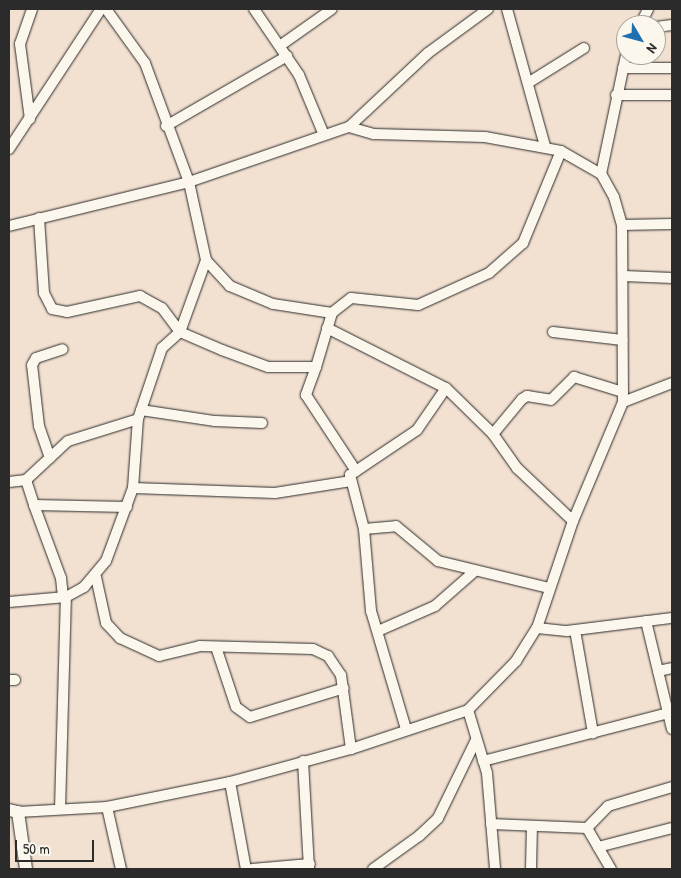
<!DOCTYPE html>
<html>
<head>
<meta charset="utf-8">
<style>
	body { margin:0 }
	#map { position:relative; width:681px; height:878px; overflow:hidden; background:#f2e0d0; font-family:"Patrick Hand",sans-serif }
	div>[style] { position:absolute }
	.roads { filter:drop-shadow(0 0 1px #2b2b2b) drop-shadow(0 0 1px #2b2b2b) }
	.minor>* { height:10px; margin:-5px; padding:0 5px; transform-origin:5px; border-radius:5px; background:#fbf7ec }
	.tertiary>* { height:12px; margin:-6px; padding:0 6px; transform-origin:6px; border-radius:6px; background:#fbf7ec }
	span { translate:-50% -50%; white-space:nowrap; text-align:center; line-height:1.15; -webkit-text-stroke:4px #fbf7ec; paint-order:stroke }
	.frame { position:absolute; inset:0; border:10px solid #2b2b2b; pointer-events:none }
	.north { position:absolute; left:616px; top:15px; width:50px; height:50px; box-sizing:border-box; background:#fbf7ec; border:1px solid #a8a59f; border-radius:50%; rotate:127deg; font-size:14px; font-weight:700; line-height:20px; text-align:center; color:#2b2b2b }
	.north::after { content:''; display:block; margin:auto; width:18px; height:22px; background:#1f6fb2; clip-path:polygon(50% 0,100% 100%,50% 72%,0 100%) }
	.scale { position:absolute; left:15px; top:840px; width:79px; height:22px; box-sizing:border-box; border:2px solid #2b2b2b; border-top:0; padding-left:6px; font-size:15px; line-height:18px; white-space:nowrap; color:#2b2b2b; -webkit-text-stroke:4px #fbf7ec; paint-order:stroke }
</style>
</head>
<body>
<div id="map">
	<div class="roads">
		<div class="minor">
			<div style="left:254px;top:9px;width:80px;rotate:55.7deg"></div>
			<div style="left:299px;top:75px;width:65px;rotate:67.4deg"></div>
			<div style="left:488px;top:9px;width:74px;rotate:143.7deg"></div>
			<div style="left:428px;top:53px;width:108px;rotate:136.9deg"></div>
			<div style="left:349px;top:127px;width:26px;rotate:16deg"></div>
			<div style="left:374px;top:134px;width:111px;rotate:1.5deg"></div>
			<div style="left:485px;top:137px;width:77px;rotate:10.4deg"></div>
			<div style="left:507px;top:9px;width:142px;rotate:74.5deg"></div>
			<div style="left:640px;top:25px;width:18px;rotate:-63deg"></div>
			<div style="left:656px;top:27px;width:16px;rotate:-7deg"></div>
			<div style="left:281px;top:45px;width:62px;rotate:-35.2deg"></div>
			<div style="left:623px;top:68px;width:49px"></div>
			<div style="left:528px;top:83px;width:66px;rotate:-32deg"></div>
			<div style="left:616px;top:95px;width:56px"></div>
			<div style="left:30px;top:119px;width:76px;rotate:-97.6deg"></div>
			<div style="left:20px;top:44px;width:37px;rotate:-71deg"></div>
			<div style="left:166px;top:126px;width:140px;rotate:-30deg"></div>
			<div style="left:9px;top:149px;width:168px;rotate:-56.7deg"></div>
			<div style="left:601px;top:174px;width:122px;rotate:-78.1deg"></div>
			<div style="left:39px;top:218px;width:75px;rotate:86.2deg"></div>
			<div style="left:44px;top:293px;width:18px;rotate:63deg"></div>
			<div style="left:52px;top:309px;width:15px;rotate:11deg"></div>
			<div style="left:67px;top:312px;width:75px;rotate:-12.4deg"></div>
			<div style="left:140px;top:296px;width:25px;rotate:29deg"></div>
			<div style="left:162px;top:308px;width:30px;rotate:53deg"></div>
			<div style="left:180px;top:332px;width:46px;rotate:23.2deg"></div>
			<div style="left:222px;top:350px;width:49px;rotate:20.3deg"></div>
			<div style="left:268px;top:367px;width:48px"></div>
			<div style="left:316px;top:367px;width:56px;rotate:-73.5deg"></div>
			<div style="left:332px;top:313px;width:60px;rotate:-171.3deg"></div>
			<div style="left:273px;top:304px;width:47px;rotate:-157.3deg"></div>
			<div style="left:230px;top:286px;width:35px;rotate:-133deg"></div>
			<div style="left:622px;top:225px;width:50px;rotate:-1.1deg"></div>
			<div style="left:9px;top:226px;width:185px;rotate:-13.7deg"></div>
			<div style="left:189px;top:182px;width:169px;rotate:-19deg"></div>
			<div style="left:624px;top:276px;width:48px;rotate:2.4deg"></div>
			<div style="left:327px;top:328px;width:133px;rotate:26.8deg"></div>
			<div style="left:553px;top:332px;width:70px;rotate:6.5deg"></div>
			<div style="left:316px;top:367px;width:30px;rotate:110deg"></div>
			<div style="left:306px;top:395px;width:91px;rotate:56.7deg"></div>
			<div style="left:623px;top:402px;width:53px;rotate:-21.2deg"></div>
			<div style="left:141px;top:410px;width:75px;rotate:8.5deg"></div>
			<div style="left:215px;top:421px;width:47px;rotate:2.4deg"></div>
			<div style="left:493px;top:434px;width:45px;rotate:-50.4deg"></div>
			<div style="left:522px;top:399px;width:6px;rotate:-31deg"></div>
			<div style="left:527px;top:396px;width:24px;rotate:9deg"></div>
			<div style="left:551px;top:400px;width:33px;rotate:-45deg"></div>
			<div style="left:574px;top:377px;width:51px;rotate:17deg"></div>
			<div style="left:50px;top:458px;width:34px;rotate:-109deg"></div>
			<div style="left:39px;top:426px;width:61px;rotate:-96.5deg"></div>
			<div style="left:32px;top:365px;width:8px;rotate:-60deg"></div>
			<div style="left:36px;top:358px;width:28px;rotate:-18deg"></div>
			<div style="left:26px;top:480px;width:26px;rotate:72deg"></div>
			<div style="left:34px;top:505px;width:93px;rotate:1.2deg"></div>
			<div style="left:9px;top:482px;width:17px;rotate:-7deg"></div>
			<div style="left:26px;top:480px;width:57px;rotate:-42.9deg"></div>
			<div style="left:68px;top:441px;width:73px;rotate:-17.4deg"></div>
			<div style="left:133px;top:488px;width:142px;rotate:2deg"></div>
			<div style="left:275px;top:493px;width:77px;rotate:-9deg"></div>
			<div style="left:34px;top:505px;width:78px;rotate:69.7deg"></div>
			<div style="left:61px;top:578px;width:20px;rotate:84deg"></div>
			<div style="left:364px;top:529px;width:56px;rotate:-104.5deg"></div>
			<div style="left:350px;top:475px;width:81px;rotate:-33.9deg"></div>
			<div style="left:417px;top:430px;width:51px;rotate:-55.4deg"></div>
			<div style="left:446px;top:388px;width:66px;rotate:44.4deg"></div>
			<div style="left:493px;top:434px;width:42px;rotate:54.8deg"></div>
			<div style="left:517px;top:468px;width:77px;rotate:43.4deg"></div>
			<div style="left:96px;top:577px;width:47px;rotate:77.7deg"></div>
			<div style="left:106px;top:623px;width:21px;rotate:47deg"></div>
			<div style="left:120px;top:638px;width:43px;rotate:24.8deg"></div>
			<div style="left:159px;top:656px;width:42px;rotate:-13.7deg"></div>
			<div style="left:200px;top:646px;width:113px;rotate:1.5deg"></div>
			<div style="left:313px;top:649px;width:17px;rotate:25deg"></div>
			<div style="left:328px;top:656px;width:23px;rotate:56deg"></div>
			<div style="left:341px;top:675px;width:75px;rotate:82.3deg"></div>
			<div style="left:9px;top:602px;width:57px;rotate:-5deg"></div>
			<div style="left:66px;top:597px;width:21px;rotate:-29deg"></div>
			<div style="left:84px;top:587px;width:34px;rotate:-50deg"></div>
			<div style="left:106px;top:561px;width:78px;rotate:-69.7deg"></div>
			<div style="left:133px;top:488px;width:69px;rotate:-85.9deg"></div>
			<div style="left:138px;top:419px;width:75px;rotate:-71.3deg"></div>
			<div style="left:162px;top:348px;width:24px;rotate:-42deg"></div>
			<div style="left:180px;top:332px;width:77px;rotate:-70.1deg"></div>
			<div style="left:206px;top:260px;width:80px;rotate:-102.3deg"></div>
			<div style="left:189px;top:182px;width:127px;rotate:-110.3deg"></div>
			<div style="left:145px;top:63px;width:67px;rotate:-125.8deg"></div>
			<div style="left:646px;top:621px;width:111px;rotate:76.5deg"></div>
			<div style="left:537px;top:628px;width:30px;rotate:6deg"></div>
			<div style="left:567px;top:631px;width:106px;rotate:-7.1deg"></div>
			<div style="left:575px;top:630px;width:105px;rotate:80.1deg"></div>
			<div style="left:378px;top:631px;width:62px;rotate:-23.7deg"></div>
			<div style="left:435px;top:606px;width:53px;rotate:-41.2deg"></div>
			<div style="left:216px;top:647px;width:63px;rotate:71.6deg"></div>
			<div style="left:236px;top:707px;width:17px;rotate:36deg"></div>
			<div style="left:250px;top:717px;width:98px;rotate:-17.1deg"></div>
			<div style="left:658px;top:671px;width:14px;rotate:-12deg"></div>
			<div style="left:9px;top:680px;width:6px"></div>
			<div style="left:468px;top:710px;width:66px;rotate:73.2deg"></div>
			<div style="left:487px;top:773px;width:96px;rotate:85.2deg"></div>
			<div style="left:406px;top:729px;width:123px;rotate:-106.5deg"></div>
			<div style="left:371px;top:611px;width:82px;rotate:-94.9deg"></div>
			<div style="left:364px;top:529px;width:32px;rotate:-5deg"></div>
			<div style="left:396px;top:526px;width:55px;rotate:39.8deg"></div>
			<div style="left:438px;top:561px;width:114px;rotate:13.7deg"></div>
			<div style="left:303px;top:761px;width:108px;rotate:86.8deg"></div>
			<div style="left:483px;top:761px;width:195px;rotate:-14.5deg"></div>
			<div style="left:230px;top:782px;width:88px;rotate:79.6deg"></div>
			<div style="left:107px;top:807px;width:64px;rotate:77.3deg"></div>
			<div style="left:60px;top:809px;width:212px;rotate:-88.4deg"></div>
			<div style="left:18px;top:812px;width:89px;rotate:-3.2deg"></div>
			<div style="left:107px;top:807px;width:126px;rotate:-11.5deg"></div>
			<div style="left:230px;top:782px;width:125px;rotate:-15.3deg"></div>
			<div style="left:351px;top:749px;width:123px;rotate:-18.4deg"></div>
			<div style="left:468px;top:710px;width:69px;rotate:-45.6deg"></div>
			<div style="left:516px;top:661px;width:39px;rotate:-58deg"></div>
			<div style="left:537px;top:628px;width:113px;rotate:-71.4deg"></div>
			<div style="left:573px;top:521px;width:129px;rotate:-67.2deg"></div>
			<div style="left:623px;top:402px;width:177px;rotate:-90.3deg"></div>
			<div style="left:622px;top:225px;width:29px;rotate:-106deg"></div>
			<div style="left:614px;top:197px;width:26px;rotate:-119deg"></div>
			<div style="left:601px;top:174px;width:46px;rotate:-150.1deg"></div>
			<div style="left:561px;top:151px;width:100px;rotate:112.4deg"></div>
			<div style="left:523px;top:243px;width:45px;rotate:138.6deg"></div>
			<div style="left:489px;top:273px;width:78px;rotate:155.7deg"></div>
			<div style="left:418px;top:305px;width:67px;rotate:-174deg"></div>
			<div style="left:351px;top:298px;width:24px;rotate:142deg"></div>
			<div style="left:491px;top:824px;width:96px;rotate:2.4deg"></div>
			<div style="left:587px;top:828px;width:48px;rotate:59.7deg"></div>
			<div style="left:587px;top:828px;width:30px;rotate:-46deg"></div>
			<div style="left:608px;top:806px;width:67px;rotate:-16.5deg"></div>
			<div style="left:598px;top:847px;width:76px;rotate:-14.4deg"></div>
			<div style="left:252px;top:869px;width:58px;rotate:-4.9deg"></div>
			<div style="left:373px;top:869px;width:57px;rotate:-35.7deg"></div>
			<div style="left:419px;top:836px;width:26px;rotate:-43deg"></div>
			<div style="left:438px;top:818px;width:87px;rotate:-64deg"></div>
			<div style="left:531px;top:869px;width:43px;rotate:-88.7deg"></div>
		</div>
		<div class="tertiary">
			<div style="left:9px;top:810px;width:9px;rotate:13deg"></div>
			<div style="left:18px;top:812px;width:58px;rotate:82deg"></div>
		</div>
	</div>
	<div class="frame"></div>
	<div class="north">N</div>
	<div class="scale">50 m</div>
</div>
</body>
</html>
